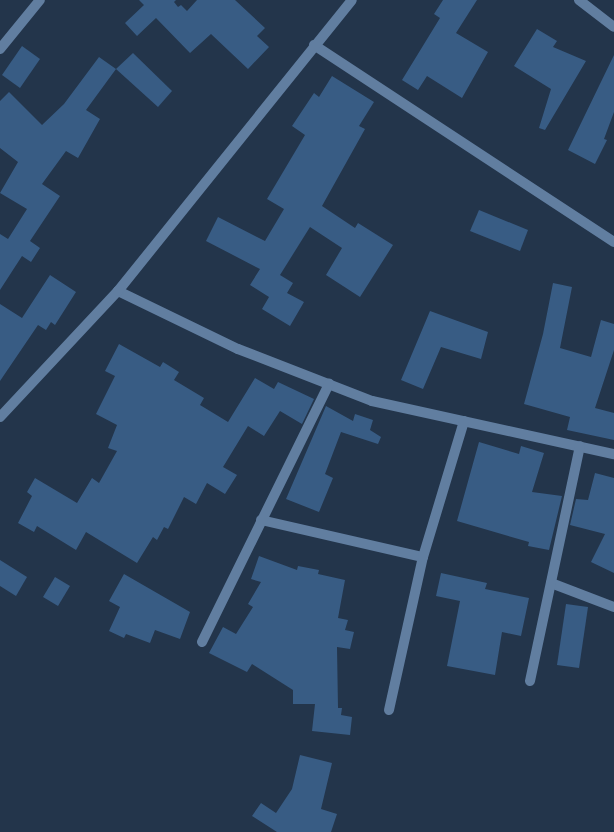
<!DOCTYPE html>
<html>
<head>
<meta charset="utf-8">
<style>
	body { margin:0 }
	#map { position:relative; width:614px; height:832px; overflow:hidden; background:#23354b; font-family:"PT Sans",sans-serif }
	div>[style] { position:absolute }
	.building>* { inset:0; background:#385c84 }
	.street>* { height:10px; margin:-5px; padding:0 5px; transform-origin:5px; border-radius:5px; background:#617ea0 }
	span { translate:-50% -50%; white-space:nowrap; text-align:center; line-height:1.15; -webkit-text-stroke:4px #141c26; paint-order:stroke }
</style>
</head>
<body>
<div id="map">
	<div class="building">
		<div style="clip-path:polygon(139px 0,176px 0,174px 2px,178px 7px,181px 5px,187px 11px,197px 0,235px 0,265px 28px,257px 36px,269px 47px,248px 69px,211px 34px,190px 53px,156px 18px,137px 36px,125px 23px,144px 5px)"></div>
		<div style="clip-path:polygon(443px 0,477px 0,456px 33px,488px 52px,462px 98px,427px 76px,418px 90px,402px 80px,440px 18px,434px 14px)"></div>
		<div style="clip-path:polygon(537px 29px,557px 41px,553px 47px,586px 61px,545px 130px,539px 128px,551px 89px,514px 66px)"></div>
		<div style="clip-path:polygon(22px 46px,40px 59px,20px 88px,2px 75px)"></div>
		<div style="clip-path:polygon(133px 53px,172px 91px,158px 107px,116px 69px)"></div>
		<div style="clip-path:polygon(614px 55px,614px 112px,604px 139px,607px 140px,595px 164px,568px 150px)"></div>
		<div style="clip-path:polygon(99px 57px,116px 69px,86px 110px,100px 119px,78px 158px,66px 151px,42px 184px,60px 196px,30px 241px,40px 248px,31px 262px,22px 256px,0 290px,0 234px,8px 239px,27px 209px,0 193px,18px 162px,0 148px,0 101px,9px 92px,42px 125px,64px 104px)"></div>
		<div style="clip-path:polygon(332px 76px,374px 102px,359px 126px,365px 129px,322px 206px,355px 228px,358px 223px,393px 245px,360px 297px,326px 275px,342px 248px,310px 227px,280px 275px,293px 283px,287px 293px,304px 302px,290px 326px,262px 309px,269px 297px,250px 285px,260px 269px,206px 241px,218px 217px,265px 241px,284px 209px,267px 199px,305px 135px,292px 126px,314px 93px,319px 97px)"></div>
		<div style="clip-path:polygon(479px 210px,528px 230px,520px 251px,470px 231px)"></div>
		<div style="clip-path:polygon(50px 275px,76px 292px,55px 325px,51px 322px,46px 330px,38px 325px,0 381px,0 304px,22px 318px)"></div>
		<div style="clip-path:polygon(553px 283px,572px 287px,560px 348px,591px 357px,601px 320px,614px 324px,614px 350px,595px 408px,614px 413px,614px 440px,567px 430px,570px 417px,524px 404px,543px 334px)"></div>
		<div style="clip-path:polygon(430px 311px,488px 332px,481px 359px,441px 347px,423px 389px,401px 380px)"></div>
		<div style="clip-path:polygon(119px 344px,160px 367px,163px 362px,179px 372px,174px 380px,204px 398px,200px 405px,228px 422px,255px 378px,274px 389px,278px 382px,314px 399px,302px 424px,280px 411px,264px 436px,248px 426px,223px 467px,237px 475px,225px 494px,207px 483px,196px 504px,184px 497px,168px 529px,164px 527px,157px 540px,153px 537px,137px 563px,86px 532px,76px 550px,37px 526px,34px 532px,18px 523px,32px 496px,27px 492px,35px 478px,77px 503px,92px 478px,99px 483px,117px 451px,108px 448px,117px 425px,96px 414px,115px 376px,105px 371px)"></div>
		<div style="clip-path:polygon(326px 406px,353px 421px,355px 414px,373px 420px,370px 430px,381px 437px,378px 444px,341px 432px,325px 474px,333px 478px,319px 512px,286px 499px)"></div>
		<div style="clip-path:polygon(479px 442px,519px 454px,521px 446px,544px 453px,532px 492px,562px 496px,549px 550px,528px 546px,529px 542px,457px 521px)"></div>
		<div style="clip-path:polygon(595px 473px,614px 478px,614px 573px,591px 562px,605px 534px,570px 525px,576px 499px,588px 500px)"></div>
		<div style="clip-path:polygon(259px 556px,297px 570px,298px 566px,319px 570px,318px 574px,345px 580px,338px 618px,348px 620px,345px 630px,354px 632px,350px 649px,337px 647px,338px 708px,342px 708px,341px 715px,352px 717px,350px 735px,312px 731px,315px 704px,293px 704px,293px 690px,252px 664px,247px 672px,209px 653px,223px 627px,236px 634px,253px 607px,248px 604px,261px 582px,251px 579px)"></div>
		<div style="clip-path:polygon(0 560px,27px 577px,16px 596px,0 586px)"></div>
		<div style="clip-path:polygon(441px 573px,487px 583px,485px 589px,529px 598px,521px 636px,502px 632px,495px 675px,447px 666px,460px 601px,436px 596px)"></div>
		<div style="clip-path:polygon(124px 574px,190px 612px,180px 639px,155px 630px,150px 643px,126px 634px,124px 638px,109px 631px,120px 607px,109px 601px)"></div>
		<div style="clip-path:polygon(55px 577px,70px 586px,58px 606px,43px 597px)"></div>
		<div style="clip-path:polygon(566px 604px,588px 607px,579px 668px,557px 665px)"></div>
		<div style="clip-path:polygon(300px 755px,332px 763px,321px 809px,337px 814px,331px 832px,277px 832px,252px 816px,261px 803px,276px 813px,292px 789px)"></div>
	</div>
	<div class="street">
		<div style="left:579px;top:0;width:44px;rotate:37.6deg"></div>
		<div style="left:314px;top:45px;width:359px;rotate:33.3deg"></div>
		<div style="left:0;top:49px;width:63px;rotate:-50.8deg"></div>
		<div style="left:118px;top:291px;width:133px;rotate:25.8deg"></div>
		<div style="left:238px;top:349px;width:144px;rotate:21.2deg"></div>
		<div style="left:372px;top:401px;width:248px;rotate:12.4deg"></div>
		<div style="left:0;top:417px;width:173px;rotate:-46.9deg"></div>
		<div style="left:118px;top:291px;width:373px;rotate:-51.2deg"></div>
		<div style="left:261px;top:520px;width:166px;rotate:12.9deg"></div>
		<div style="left:551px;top:583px;width:67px;rotate:20.9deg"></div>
		<div style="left:202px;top:642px;width:288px;rotate:-63.8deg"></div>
		<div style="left:530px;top:681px;width:240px;rotate:-78deg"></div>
		<div style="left:389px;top:710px;width:157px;rotate:-77.5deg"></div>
		<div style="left:423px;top:557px;width:142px;rotate:-73.2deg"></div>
	</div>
</div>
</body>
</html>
